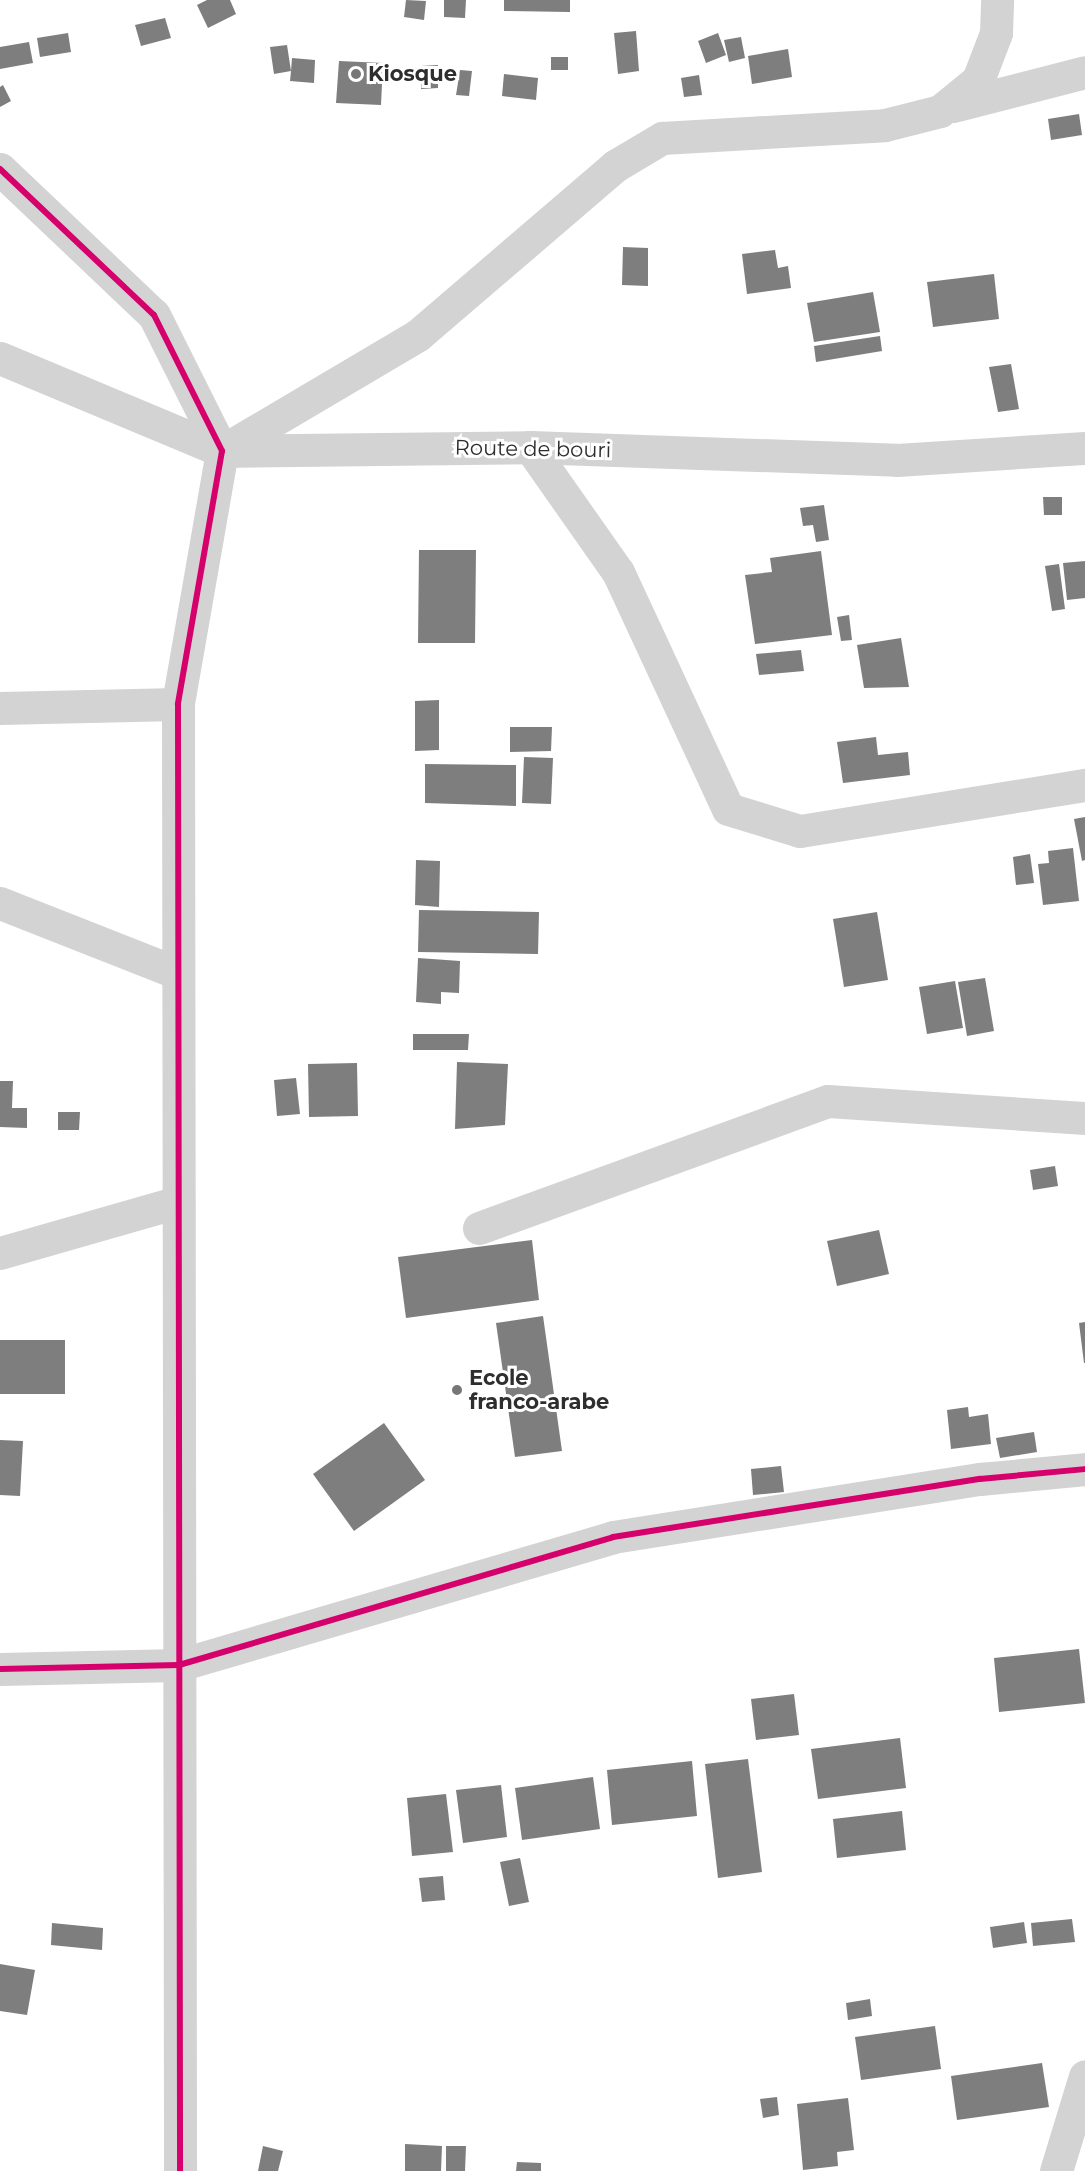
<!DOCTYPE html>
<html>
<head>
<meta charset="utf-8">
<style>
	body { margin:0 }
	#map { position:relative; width:1085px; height:2171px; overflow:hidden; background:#fff; font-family:Montserrat,sans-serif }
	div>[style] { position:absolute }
	.building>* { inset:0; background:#7e7e7e }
	.minor>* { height:33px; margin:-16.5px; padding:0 16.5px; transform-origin:16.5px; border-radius:16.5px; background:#d3d3d3 }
	.cycleway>* { height:6px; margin:-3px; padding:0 3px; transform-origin:3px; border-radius:3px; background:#d6006c }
	.dots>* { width:16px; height:16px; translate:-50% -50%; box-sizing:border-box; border:3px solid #fff; border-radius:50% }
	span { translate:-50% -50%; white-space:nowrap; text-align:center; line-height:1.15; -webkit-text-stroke:6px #fff; paint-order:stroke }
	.poi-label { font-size:21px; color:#2e2e2e; font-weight:700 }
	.left { translate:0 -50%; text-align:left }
	.street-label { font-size:21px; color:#2e2e2e }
</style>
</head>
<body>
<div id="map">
	<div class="building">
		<div style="clip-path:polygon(207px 0,230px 0,236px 14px,208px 28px,197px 5px)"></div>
		<div style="clip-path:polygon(406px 0,426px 1px,424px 20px,404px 17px)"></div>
		<div style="clip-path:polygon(444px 0,466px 0,465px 18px,444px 17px)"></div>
		<div style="clip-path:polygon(504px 0,570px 0,570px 12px,504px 11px)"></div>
		<div style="clip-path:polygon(165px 18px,171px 38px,141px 46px,135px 25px)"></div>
		<div style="clip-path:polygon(636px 31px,639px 71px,618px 74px,614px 33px)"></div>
		<div style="clip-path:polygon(68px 33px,71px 52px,40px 57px,37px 38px)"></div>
		<div style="clip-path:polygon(718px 33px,726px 55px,706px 63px,698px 41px)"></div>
		<div style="clip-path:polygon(741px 37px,745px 58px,729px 62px,724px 40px)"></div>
		<div style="clip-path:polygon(29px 42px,33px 63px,0 69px,0 47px)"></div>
		<div style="clip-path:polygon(287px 45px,291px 71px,292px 58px,315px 60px,314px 83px,290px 81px,291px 71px,274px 74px,270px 47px)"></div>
		<div style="clip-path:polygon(788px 49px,792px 77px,752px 84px,748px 56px)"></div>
		<div style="clip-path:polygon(551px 57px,568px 57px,568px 70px,551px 70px)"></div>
		<div style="clip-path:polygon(339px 61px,383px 63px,381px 105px,336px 103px)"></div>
		<div style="clip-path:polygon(438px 65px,438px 88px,421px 89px,421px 66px)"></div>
		<div style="clip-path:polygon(460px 70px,472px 71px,469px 96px,456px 95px)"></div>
		<div style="clip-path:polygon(504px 74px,538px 78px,536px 100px,502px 96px)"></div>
		<div style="clip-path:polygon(699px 75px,702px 95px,684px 97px,681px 78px)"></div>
		<div style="clip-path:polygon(3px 85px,11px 101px,0 107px,0 87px)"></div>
		<div style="clip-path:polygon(1079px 114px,1082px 135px,1051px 140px,1048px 119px)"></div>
		<div style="clip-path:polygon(623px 247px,648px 248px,648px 286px,622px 285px)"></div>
		<div style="clip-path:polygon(775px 250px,778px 268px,788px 266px,791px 288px,747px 294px,742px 254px)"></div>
		<div style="clip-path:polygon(994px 274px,999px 319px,933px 327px,927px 282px)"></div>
		<div style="clip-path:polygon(873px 292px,880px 332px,814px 342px,807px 303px)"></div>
		<div style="clip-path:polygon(880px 336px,882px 351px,816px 362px,814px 346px)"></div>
		<div style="clip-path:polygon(1011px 364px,1019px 409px,998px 412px,989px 367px)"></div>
		<div style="clip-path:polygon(1043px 497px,1062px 497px,1062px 515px,1044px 515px)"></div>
		<div style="clip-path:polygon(824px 505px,829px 540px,816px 542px,813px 525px,803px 526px,800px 508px)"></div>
		<div style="clip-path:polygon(419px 550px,476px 550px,475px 643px,418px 643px)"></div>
		<div style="clip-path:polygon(821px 551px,832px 635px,755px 644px,745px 575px,772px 572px,770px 558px)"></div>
		<div style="clip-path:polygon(1085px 561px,1085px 598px,1067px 600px,1063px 563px)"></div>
		<div style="clip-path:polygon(1059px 564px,1065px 609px,1052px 611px,1045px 566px)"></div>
		<div style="clip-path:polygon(849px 615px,852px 640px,841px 641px,837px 617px)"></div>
		<div style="clip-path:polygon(901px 638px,909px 687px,864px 688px,857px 645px)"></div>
		<div style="clip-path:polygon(801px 650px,804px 671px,759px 675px,756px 654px)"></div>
		<div style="clip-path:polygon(439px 700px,439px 750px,415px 751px,415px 701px)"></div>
		<div style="clip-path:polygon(510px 727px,552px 727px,551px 751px,510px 752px)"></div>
		<div style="clip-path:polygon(876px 737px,878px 755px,908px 752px,910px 775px,843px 783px,837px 742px)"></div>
		<div style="clip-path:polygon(524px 757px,553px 758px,551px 804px,522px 803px)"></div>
		<div style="clip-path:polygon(425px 764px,516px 765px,516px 806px,425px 803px)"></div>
		<div style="clip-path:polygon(1085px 817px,1085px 860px,1082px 861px,1074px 819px)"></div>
		<div style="clip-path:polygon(1073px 848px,1079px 901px,1043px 905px,1038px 864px,1049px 863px,1048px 851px)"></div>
		<div style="clip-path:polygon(1030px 854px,1034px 883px,1016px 885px,1013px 857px)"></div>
		<div style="clip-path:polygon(416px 860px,440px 861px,439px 907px,415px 905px)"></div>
		<div style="clip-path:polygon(419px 910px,539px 912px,538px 954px,418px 952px)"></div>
		<div style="clip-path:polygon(877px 912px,888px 980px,844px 987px,833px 919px)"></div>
		<div style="clip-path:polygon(418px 958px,460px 961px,459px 993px,441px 992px,441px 1004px,416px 1002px)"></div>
		<div style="clip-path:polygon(985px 978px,994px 1031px,967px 1036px,958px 982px)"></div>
		<div style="clip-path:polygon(955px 981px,963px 1028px,927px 1034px,919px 987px)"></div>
		<div style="clip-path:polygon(413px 1034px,469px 1034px,468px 1050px,413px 1050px)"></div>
		<div style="clip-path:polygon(457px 1062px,508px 1064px,505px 1125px,455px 1129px)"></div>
		<div style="clip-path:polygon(357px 1063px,358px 1116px,309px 1117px,308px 1064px)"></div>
		<div style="clip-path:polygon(296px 1078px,300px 1114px,277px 1116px,274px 1080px)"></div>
		<div style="clip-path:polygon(0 1081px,13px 1081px,12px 1108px,27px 1108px,27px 1128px,0 1127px)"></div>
		<div style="clip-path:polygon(58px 1112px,80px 1112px,79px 1130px,58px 1130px)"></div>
		<div style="clip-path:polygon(1055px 1166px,1058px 1186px,1033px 1190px,1030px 1170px)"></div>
		<div style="clip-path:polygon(879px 1230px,889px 1274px,837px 1286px,827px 1241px)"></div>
		<div style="clip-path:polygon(532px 1240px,539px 1300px,406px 1318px,398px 1257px)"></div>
		<div style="clip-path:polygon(543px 1316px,562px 1451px,515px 1457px,496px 1323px)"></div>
		<div style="clip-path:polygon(1085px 1322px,1085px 1363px,1084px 1363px,1079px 1323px)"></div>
		<div style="clip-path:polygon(0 1340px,65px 1340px,65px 1394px,0 1394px)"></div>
		<div style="clip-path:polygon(968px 1407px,969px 1417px,988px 1414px,991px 1444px,951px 1449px,947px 1410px)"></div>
		<div style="clip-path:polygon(384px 1423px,425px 1480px,354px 1531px,313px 1474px)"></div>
		<div style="clip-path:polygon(1034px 1432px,1037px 1452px,1000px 1458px,996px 1438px)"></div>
		<div style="clip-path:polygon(0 1440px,23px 1441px,20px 1496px,0 1495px)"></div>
		<div style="clip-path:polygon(781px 1466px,784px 1492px,753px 1495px,751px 1469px)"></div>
		<div style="clip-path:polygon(1079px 1649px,1085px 1703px,999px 1712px,994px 1658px)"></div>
		<div style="clip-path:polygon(794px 1694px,799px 1735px,756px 1740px,751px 1699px)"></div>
		<div style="clip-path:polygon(900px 1738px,906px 1788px,818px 1799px,811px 1749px)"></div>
		<div style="clip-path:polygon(748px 1759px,762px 1872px,718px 1878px,705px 1764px)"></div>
		<div style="clip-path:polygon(692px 1761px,697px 1816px,612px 1825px,607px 1770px)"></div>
		<div style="clip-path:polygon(593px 1777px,600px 1829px,522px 1840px,515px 1788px)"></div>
		<div style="clip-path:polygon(501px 1785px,507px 1837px,463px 1843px,456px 1790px)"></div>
		<div style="clip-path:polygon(446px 1794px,453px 1852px,412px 1856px,407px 1798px)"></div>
		<div style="clip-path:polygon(902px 1811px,906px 1850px,837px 1858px,833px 1819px)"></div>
		<div style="clip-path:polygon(520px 1858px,529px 1902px,509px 1906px,500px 1862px)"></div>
		<div style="clip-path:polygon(443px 1876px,445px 1900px,422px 1902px,419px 1878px)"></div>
		<div style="clip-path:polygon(1072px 1919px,1075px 1942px,1033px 1946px,1031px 1923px)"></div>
		<div style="clip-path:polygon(1024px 1922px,1027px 1943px,993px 1948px,990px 1927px)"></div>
		<div style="clip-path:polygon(52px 1923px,103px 1928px,102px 1950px,51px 1945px)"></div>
		<div style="clip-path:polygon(0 1964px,35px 1970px,27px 2015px,0 2011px)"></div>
		<div style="clip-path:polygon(870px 1999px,872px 2016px,848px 2020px,846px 2003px)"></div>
		<div style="clip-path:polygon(935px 2026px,941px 2069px,861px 2080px,855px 2037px)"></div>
		<div style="clip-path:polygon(1042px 2063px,1049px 2107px,957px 2120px,951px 2076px)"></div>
		<div style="clip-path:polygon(777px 2097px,779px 2115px,763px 2118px,760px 2099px)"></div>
		<div style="clip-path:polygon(848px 2098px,854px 2150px,837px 2152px,838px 2166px,803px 2170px,797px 2104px)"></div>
		<div style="clip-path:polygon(405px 2144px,442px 2146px,441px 2171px,405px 2171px)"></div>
		<div style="clip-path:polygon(263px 2146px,283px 2151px,278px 2171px,258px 2171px)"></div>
		<div style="clip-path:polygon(446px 2146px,466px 2146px,465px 2171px,446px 2171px)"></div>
		<div style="clip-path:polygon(517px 2162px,541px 2163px,541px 2171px,516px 2171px)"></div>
	</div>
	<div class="minor">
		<div style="left:953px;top:106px;width:136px;rotate:-14.4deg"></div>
		<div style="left:0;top:169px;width:212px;rotate:43.5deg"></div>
		<div style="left:154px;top:315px;width:152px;rotate:63.4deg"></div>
		<div style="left:222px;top:451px;width:257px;rotate:99.9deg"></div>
		<div style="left:178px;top:704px;width:1467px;rotate:89.92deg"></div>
		<div style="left:0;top:358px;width:241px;rotate:22.7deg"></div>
		<div style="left:222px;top:451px;width:308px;rotate:-0.7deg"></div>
		<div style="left:530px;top:447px;width:367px;rotate:2deg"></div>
		<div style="left:897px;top:460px;width:188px;rotate:-3.7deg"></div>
		<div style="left:530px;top:447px;width:153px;rotate:54.9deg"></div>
		<div style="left:618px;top:572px;width:261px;rotate:65.1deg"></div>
		<div style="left:728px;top:809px;width:75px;rotate:17deg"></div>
		<div style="left:800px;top:831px;width:289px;rotate:-9.2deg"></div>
		<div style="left:222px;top:451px;width:228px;rotate:-30.6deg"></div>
		<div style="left:418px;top:335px;width:260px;rotate:-40.6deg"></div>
		<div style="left:615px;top:166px;width:55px;rotate:-30.8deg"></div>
		<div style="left:662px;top:138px;width:223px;rotate:-3.3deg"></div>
		<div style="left:885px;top:125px;width:57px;rotate:-14.3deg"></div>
		<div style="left:940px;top:111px;width:49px;rotate:-39.2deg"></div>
		<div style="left:978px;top:80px;width:50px;rotate:-69deg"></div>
		<div style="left:996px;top:33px;width:33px;rotate:-88deg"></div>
		<div style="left:0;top:708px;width:178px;rotate:-1.3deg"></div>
		<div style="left:0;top:903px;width:191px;rotate:21.5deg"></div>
		<div style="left:479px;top:1228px;width:371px;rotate:-20deg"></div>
		<div style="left:828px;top:1101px;width:258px;rotate:3.8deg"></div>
		<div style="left:0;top:1253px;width:185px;rotate:-16deg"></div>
		<div style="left:0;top:1669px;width:179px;rotate:-1.3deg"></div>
		<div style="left:179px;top:1665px;width:452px;rotate:-16.4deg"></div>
		<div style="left:613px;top:1537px;width:372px;rotate:-9deg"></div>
		<div style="left:980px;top:1479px;width:105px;rotate:-5.4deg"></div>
		<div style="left:1056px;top:2171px;width:99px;rotate:-73deg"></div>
	</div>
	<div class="cycleway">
		<div style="left:0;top:169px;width:212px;rotate:43.5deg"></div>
		<div style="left:154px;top:315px;width:152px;rotate:63.4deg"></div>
		<div style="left:222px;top:451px;width:257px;rotate:99.9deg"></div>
		<div style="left:178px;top:704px;width:1467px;rotate:89.92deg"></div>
		<div style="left:0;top:1669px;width:179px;rotate:-1.3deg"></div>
		<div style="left:179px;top:1665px;width:452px;rotate:-16.4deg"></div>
		<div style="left:613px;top:1537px;width:372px;rotate:-9deg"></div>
		<div style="left:980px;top:1479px;width:105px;rotate:-5.4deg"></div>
	</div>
	<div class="dots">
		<div style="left:356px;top:74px;background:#777"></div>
		<div style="left:457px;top:1390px;background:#777"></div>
	</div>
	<div class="poi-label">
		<span class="left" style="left:368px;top:74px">Kiosque</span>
		<span class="left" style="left:469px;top:1390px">Ecole<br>franco-arabe</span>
	</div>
	<div class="street-label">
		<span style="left:533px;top:449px;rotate:1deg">Route de bouri</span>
	</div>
</div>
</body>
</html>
